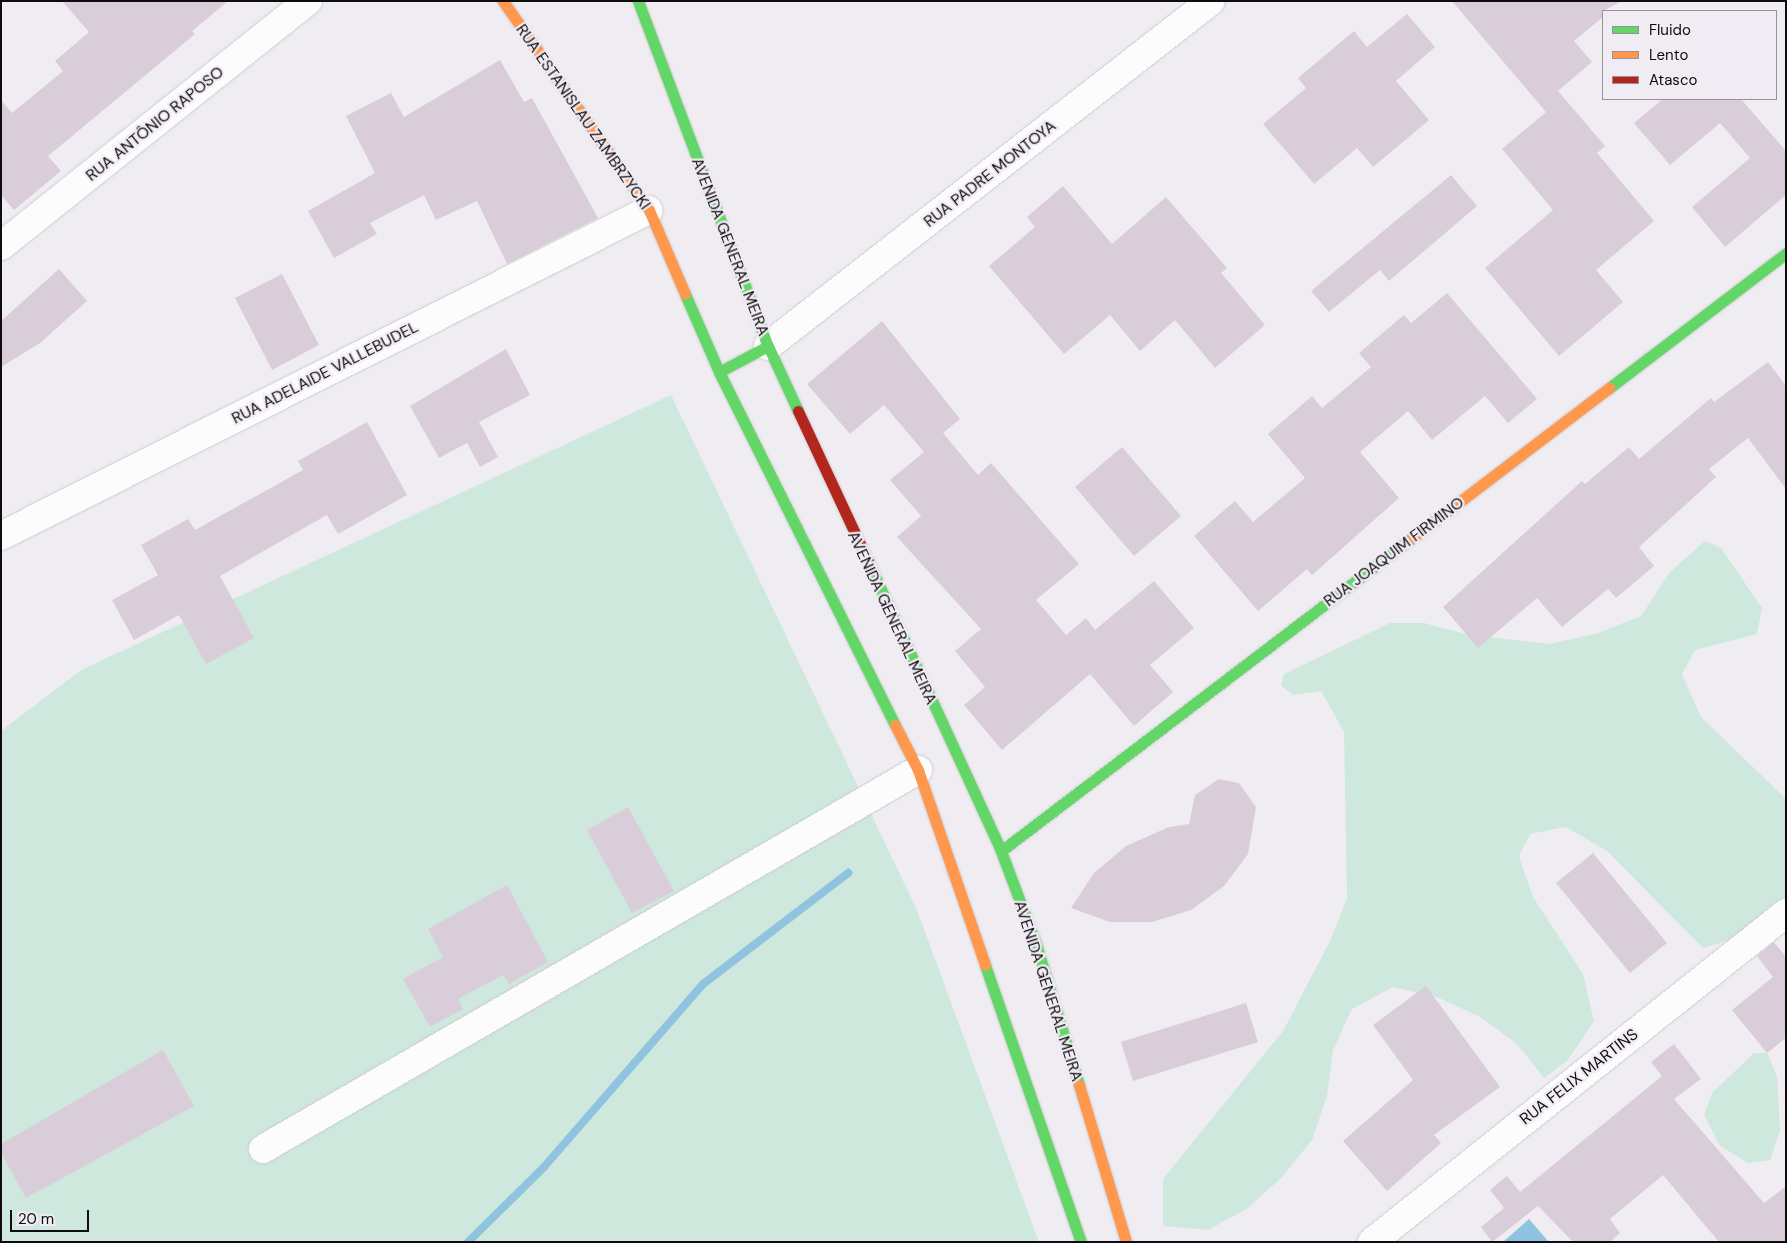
<!DOCTYPE html>
<html>
<head>
<meta charset="utf-8">
<style>
	body { margin:0 }
	#map { position:relative; width:1787px; height:1243px; overflow:hidden; background:#f0edf2; font-family:"DM Sans",sans-serif }
	div>[style] { position:absolute }
	.green>* { inset:0; background:#cee8dd }
	.water>* { inset:0; background:#8fc3df }
	.stream>* { height:8px; margin:-4px; padding:0 4px; transform-origin:4px; border-radius:4px; background:#8fc3df }
	.building>* { inset:0; background:#d9cdd9 }
	.roads { filter:drop-shadow(0 0 1px #cdcbcf) drop-shadow(0 0 1px #cdcbcf) }
	.street>* { height:28px; margin:-14px; padding:0 14px; transform-origin:14px; border-radius:14px; background:#fdfcfd }
	.fast>* { height:11px; margin:-5.5px; padding:0 5.5px; transform-origin:5.5px; border-radius:5.5px; background:#63d668 }
	.slow>* { height:11px; margin:-5.5px; padding:0 5.5px; transform-origin:5.5px; border-radius:5.5px; background:#ff974d }
	.jam>* { height:11px; margin:-5.5px; padding:0 5.5px; transform-origin:5.5px; border-radius:5.5px; background:#b3261e }
	span { translate:-50% -50%; white-space:nowrap; text-align:center; line-height:1.15; -webkit-text-stroke:4.5px #f1ecf3; paint-order:stroke }
	.street-label { font-size:16px; color:#0e0c0f }
	.frame { position:absolute; inset:0; border:2px solid #0e0c0f; pointer-events:none }
	.legend { position:absolute; left:1602px; top:10px; width:175px; height:90px; box-sizing:border-box; background:#f1ecf3; border:1px solid #969298; margin:0; padding:6px 9px; list-style:none; font-size:15px; color:#0e0c0f }
	.legend li { display:flex; align-items:center; gap:10px; height:25px }
	.legend b { width:25px; border:1px solid #969298 }
	.scale { position:absolute; left:10px; top:1210px; width:79px; height:22px; box-sizing:border-box; border:2px solid #0e0c0f; border-top:0; padding-left:6px; font-size:15px; line-height:18px; white-space:nowrap; color:#0e0c0f; -webkit-text-stroke:4px #f1ecf3; paint-order:stroke }
</style>
</head>
<body>
<div id="map">
	<div class="green">
		<div style="clip-path:polygon(671px 395px,917px 910px,1039px 1242px,1px 1242px,1px 731px,81px 670px)"></div>
		<div style="clip-path:polygon(1705px 541px,1721px 548px,1762px 608px,1757px 634px,1695px 650px,1682px 674px,1701px 717px,1786px 799px,1786px 898px,1737px 938px,1703px 948px,1607px 851px,1566px 827px,1530px 834px,1519px 856px,1533px 897px,1583px 974px,1594px 1021px,1567px 1061px,1544px 1078px,1517px 1044px,1480px 1017px,1439px 998px,1393px 987px,1352px 1009px,1333px 1050px,1327px 1096px,1312px 1140px,1282px 1177px,1248px 1208px,1208px 1230px,1163px 1226px,1163px 1179px,1283px 1031px,1330px 941px,1347px 898px,1344px 732px,1321px 691px,1293px 695px,1281px 686px,1284px 674px,1390px 623px,1424px 623px,1469px 635px,1550px 644px,1598px 633px,1641px 616px,1670px 572px)"></div>
		<div style="clip-path:polygon(1754px 1053px,1767px 1053px,1777px 1076px,1780px 1130px,1770px 1160px,1748px 1163px,1720px 1146px,1704px 1115px,1712px 1093px)"></div>
	</div>
	<div class="water">
		<div style="clip-path:polygon(1529px 1219px,1548px 1241px,1503px 1242px)"></div>
	</div>
	<div class="stream">
		<div style="left:468px;top:1242px;width:107px;rotate:-44.6deg"></div>
		<div style="left:544px;top:1167px;width:242px;rotate:-49deg"></div>
		<div style="left:703px;top:984px;width:183px;rotate:-37.4deg"></div>
	</div>
	<div class="building">
		<div style="clip-path:polygon(62px 1px,228px 1px,192px 31px,195px 34px,48px 156px,61px 171px,14px 210px,1px 195px,1px 100px,12px 113px,63px 71px,55px 61px,89px 32px)"></div>
		<div style="clip-path:polygon(1452px 1px,1622px 1px,1603px 11px,1603px 17px,1574px 41px,1592px 62px,1558px 91px,1605px 146px,1597px 153px,1654px 221px,1596px 270px,1623px 302px,1559px 356px,1485px 268px,1553px 210px,1502px 149px,1546px 112px)"></div>
		<div style="clip-path:polygon(1407px 14px,1435px 47px,1396px 81px,1429px 120px,1373px 167px,1357px 148px,1314px 184px,1263px 124px,1306px 88px,1298px 78px,1354px 31px,1367px 47px)"></div>
		<div style="clip-path:polygon(500px 60px,524px 102px,532px 98px,598px 218px,507px 264px,477px 201px,436px 220px,424px 195px,370px 223px,377px 234px,334px 258px,308px 211px,375px 173px,346px 116px,391px 93px,404px 117px)"></div>
		<div style="clip-path:polygon(1663px 99px,1741px 99px,1786px 151px,1786px 195px,1725px 247px,1692px 207px,1750px 158px,1720px 123px,1670px 165px,1634px 123px)"></div>
		<div style="clip-path:polygon(1451px 175px,1477px 206px,1389px 281px,1380px 270px,1329px 312px,1311px 291px)"></div>
		<div style="clip-path:polygon(1063px 186px,1112px 244px,1166px 197px,1227px 268px,1221px 273px,1265px 325px,1215px 368px,1175px 320px,1140px 351px,1110px 315px,1064px 354px,989px 266px,1035px 227px,1027px 217px)"></div>
		<div style="clip-path:polygon(59px 269px,87px 301px,40px 343px,1px 367px,1px 321px)"></div>
		<div style="clip-path:polygon(282px 274px,319px 345px,272px 370px,235px 298px)"></div>
		<div style="clip-path:polygon(1447px 293px,1537px 399px,1508px 423px,1485px 396px,1432px 440px,1408px 411px,1360px 452px,1399px 498px,1312px 575px,1307px 569px,1258px 611px,1194px 536px,1235px 501px,1253px 522px,1305px 478px,1268px 434px,1312px 396px,1322px 408px,1371px 367px,1359px 353px,1404px 315px,1411px 323px)"></div>
		<div style="clip-path:polygon(882px 321px,960px 419px,943px 433px,978px 475px,991px 463px,1079px 564px,1036px 600px,1066px 635px,1086px 618px,1095px 630px,1154px 581px,1194px 628px,1150px 665px,1173px 692px,1134px 726px,1090px 674px,1002px 750px,964px 705px,985px 687px,955px 651px,981px 629px,897px 537px,921px 516px,890px 480px,924px 452px,884px 405px,850px 434px,807px 384px)"></div>
		<div style="clip-path:polygon(506px 349px,530px 395px,479px 422px,498px 457px,480px 467px,467px 443px,439px 458px,410px 406px)"></div>
		<div style="clip-path:polygon(1768px 362px,1786px 386px,1786px 489px,1748px 438px,1709px 469px,1716px 477px,1639px 547px,1654px 566px,1616px 598px,1608px 589px,1562px 627px,1537px 598px,1478px 648px,1443px 607px,1582px 481px,1585px 484px,1629px 447px,1639px 459px,1711px 398px,1714px 402px)"></div>
		<div style="clip-path:polygon(367px 422px,407px 495px,338px 534px,327px 515px,220px 576px,254px 638px,206px 664px,179px 615px,134px 640px,112px 600px,158px 575px,141px 545px,188px 519px,195px 530px,303px 470px,298px 461px)"></div>
		<div style="clip-path:polygon(1122px 447px,1181px 516px,1134px 556px,1075px 487px)"></div>
		<div style="clip-path:polygon(1219px 779px,1239px 783px,1256px 807px,1248px 854px,1224px 886px,1191px 910px,1152px 922px,1110px 922px,1071px 908px,1094px 873px,1126px 846px,1169px 827px,1189px 824px,1195px 795px)"></div>
		<div style="clip-path:polygon(628px 807px,674px 891px,632px 913px,587px 830px)"></div>
		<div style="clip-path:polygon(1593px 853px,1667px 943px,1630px 973px,1556px 883px)"></div>
		<div style="clip-path:polygon(507px 885px,548px 962px,509px 984px,503px 975px,458px 999px,463px 1009px,430px 1027px,403px 979px,443px 957px,428px 929px)"></div>
		<div style="clip-path:polygon(1774px 942px,1786px 957px,1786px 1038px,1767px 1053px,1732px 1010px,1773px 977px,1757px 956px)"></div>
		<div style="clip-path:polygon(1426px 986px,1500px 1087px,1434px 1135px,1441px 1143px,1387px 1191px,1343px 1141px,1413px 1080px,1373px 1025px)"></div>
		<div style="clip-path:polygon(1246px 1003px,1258px 1042px,1133px 1081px,1121px 1042px)"></div>
		<div style="clip-path:polygon(1674px 1044px,1701px 1079px,1674px 1099px,1764px 1203px,1786px 1186px,1786px 1242px,1719px 1242px,1663px 1175px,1610px 1219px,1620px 1233px,1610px 1242px,1573px 1242px,1538px 1206px,1492px 1242px,1481px 1227px,1504px 1208px,1490px 1190px,1507px 1176px,1520px 1192px,1662px 1076px,1651px 1062px)"></div>
		<div style="clip-path:polygon(163px 1050px,194px 1106px,26px 1198px,1px 1153px,1px 1144px)"></div>
	</div>
	<div class="roads">
		<div class="street">
			<div style="left:1px;top:246px;width:393px;rotate:-38.6deg"></div>
			<div style="left:768px;top:346px;width:561px;rotate:-37.91deg"></div>
			<div style="left:1px;top:536px;width:725px;rotate:-26.71deg"></div>
			<div style="left:263px;top:1149px;width:757px;rotate:-30.05deg"></div>
			<div style="left:1372px;top:1242px;width:529px;rotate:-38.47deg"></div>
		</div>
		<div class="fast">
			<div style="left:638px;top:1px;width:369px;rotate:69.4deg"></div>
			<div style="left:768px;top:346px;width:72px;rotate:65.2deg"></div>
			<div style="left:685px;top:294px;width:85px;rotate:66.4deg"></div>
			<div style="left:719px;top:372px;width:394px;rotate:63.5deg"></div>
			<div style="left:719px;top:372px;width:55px;rotate:-28deg"></div>
			<div style="left:1609px;top:388px;width:223px;rotate:-37.3deg"></div>
			<div style="left:872px;top:570px;width:309px;rotate:65.3deg"></div>
			<div style="left:1001px;top:851px;width:99px;rotate:69.4deg"></div>
			<div style="left:1036px;top:944px;width:147px;rotate:73deg"></div>
			<div style="left:1001px;top:851px;width:517px;rotate:-37.29deg"></div>
			<div style="left:985px;top:965px;width:293px;rotate:70.9deg"></div>
		</div>
		<div class="slow">
			<div style="left:503px;top:1px;width:255px;rotate:55.1deg"></div>
			<div style="left:649px;top:210px;width:91px;rotate:66.8deg"></div>
			<div style="left:1412px;top:538px;width:248px;rotate:-37.3deg"></div>
			<div style="left:895px;top:725px;width:51px;rotate:62.9deg"></div>
			<div style="left:918px;top:770px;width:206px;rotate:71deg"></div>
			<div style="left:1079px;top:1085px;width:164px;rotate:73.3deg"></div>
		</div>
		<div class="jam">
			<div style="left:798px;top:411px;width:175px;rotate:65deg"></div>
		</div>
	</div>
	<div class="street-label">
		<span style="left:583px;top:117px;rotate:55deg">RUA ESTANISLAU ZAMBRZYCKI</span>
		<span style="left:155px;top:124px;rotate:-39deg">RUA ANTÔNIO RAPOSO</span>
		<span style="left:990px;top:174px;rotate:-38deg">RUA PADRE MONTOYA</span>
		<span style="left:730px;top:247px;rotate:69deg">AVENIDA GENERAL MEIRA</span>
		<span style="left:325px;top:373px;rotate:-27deg">RUA ADELAIDE VALLEBUDEL</span>
		<span style="left:1394px;top:552px;rotate:-37deg">RUA JOAQUIM FIRMINO</span>
		<span style="left:892px;top:618px;rotate:65deg">AVENIDA GENERAL MEIRA</span>
		<span style="left:1048px;top:991px;rotate:72deg">AVENIDA GENERAL MEIRA</span>
		<span style="left:1579px;top:1077px;rotate:-38deg">RUA FELIX MARTINS</span>
	</div>
	<div class="frame"></div>
	<ul class="legend">
	<li><b style="height:6px;background:#63d668"></b>Fluido</li>
	<li><b style="height:6px;background:#ff974d"></b>Lento</li>
	<li><b style="height:6px;background:#b3261e"></b>Atasco</li>
	</ul>
	<div class="scale">20 m</div>
</div>
</body>
</html>
